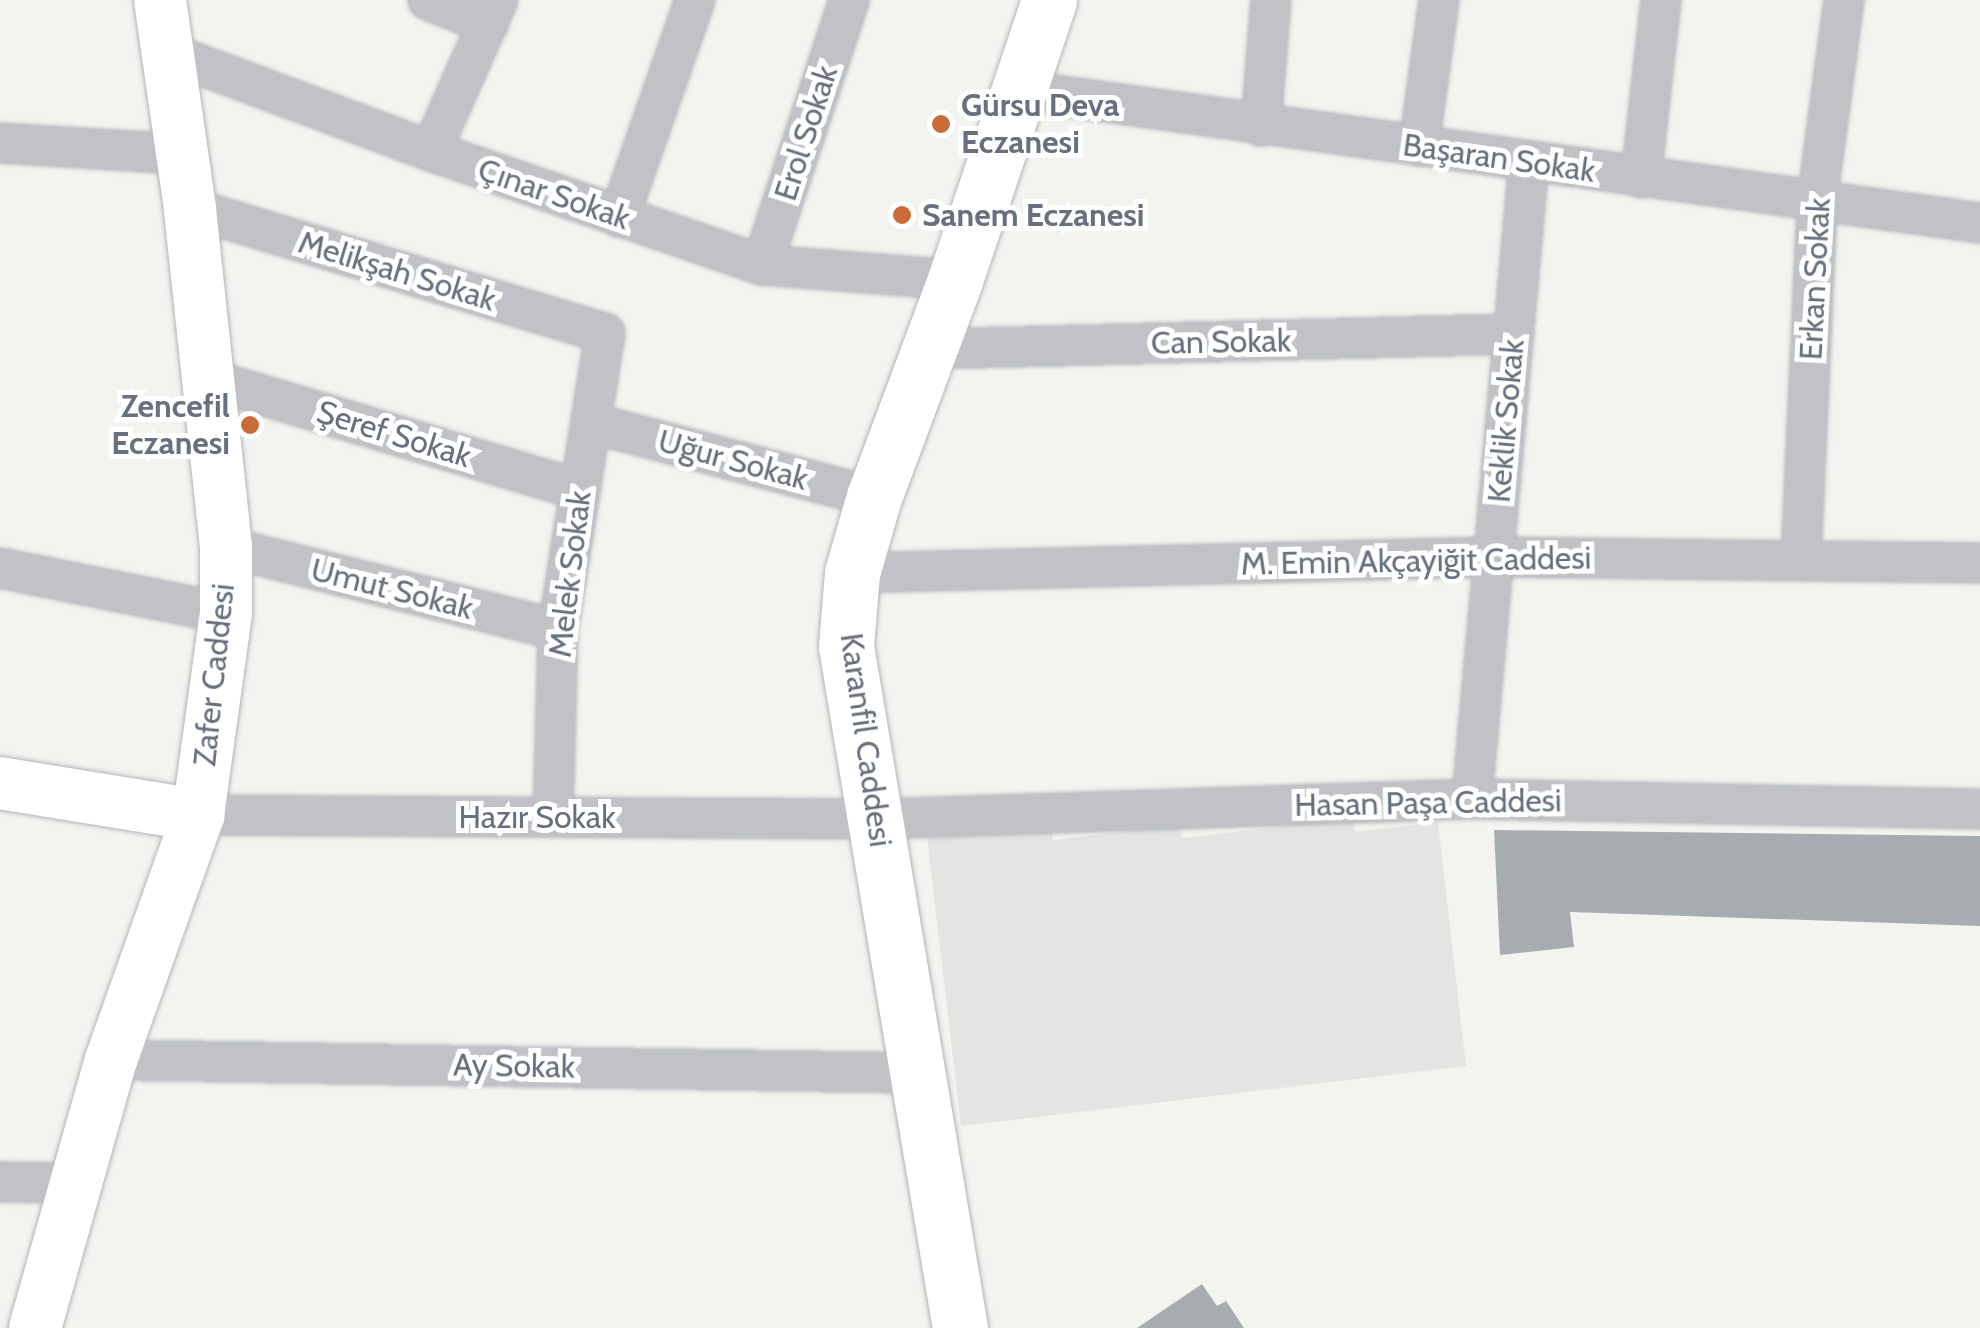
<!DOCTYPE html>
<html>
<head>
<meta charset="utf-8">
<style>
	body { margin:0 }
	#map { position:relative; width:1980px; height:1328px; overflow:hidden; background:#f3f4f0; font-family:Cabin,sans-serif }
	div>[style] { position:absolute }
	.built>* { inset:0; background:#e4e5e3 }
	.building>* { inset:0; background:#a7acb1 }
	.roads { filter:drop-shadow(0 0 2px #b2b6ba) drop-shadow(0 0 2px #b2b6ba) }
	.street>* { height:38px; margin:-19px; padding:0 19px; transform-origin:19px; border-radius:19px; background:#c0c2c5 }
	.secondary>* { height:52px; margin:-26px; padding:0 26px; transform-origin:26px; border-radius:26px; background:#fff }
	.primary>* { height:55px; margin:-27.5px; padding:0 27.5px; transform-origin:27.5px; border-radius:27.5px; background:#fff }
	.dots>* { width:28px; height:28px; translate:-50% -50%; box-sizing:border-box; border:5px solid #fff; border-radius:50% }
	span { translate:-50% -50%; white-space:nowrap; text-align:center; line-height:1.15; -webkit-text-stroke:10px #fff; paint-order:stroke }
	.poi-label { font-size:32px; color:#67717d; font-weight:700 }
	.left { translate:0 -50%; text-align:left }
	.right { translate:-100% -50%; text-align:right }
	.street-label { font-size:32px; color:#67717d }
</style>
</head>
<body>
<div id="map">
	<div class="built">
		<div style="clip-path:polygon(1353px 818px,1355px 832px,1438px 822px,1466px 1066px,961px 1126px,927px 838px,1050px 823px,1053px 840px,1180px 825px,1182px 838px)"></div>
	</div>
	<div class="building">
		<div style="clip-path:polygon(1494px 830px,1980px 836px,1980px 926px,1570px 912px,1574px 947px,1500px 955px)"></div>
		<div style="clip-path:polygon(1202px 1284px,1217px 1306px,1226px 1301px,1244px 1328px,1137px 1328px)"></div>
	</div>
	<div class="roads">
		<div class="street">
			<div style="left:428px;top:0;width:65px;rotate:21.8deg"></div>
			<div style="left:166px;top:52px;width:283px;rotate:20.5deg"></div>
			<div style="left:431px;top:151px;width:350px;rotate:19deg"></div>
			<div style="left:762px;top:265px;width:194px;rotate:4.4deg"></div>
			<div style="left:1019px;top:90px;width:970px;rotate:7.88deg"></div>
			<div style="left:1261px;top:126px;width:126px;rotate:-85.5deg"></div>
			<div style="left:0;top:143px;width:181px;rotate:3.5deg"></div>
			<div style="left:1419px;top:146px;width:147px;rotate:-82.2deg"></div>
			<div style="left:431px;top:151px;width:165px;rotate:-66.1deg"></div>
			<div style="left:1641px;top:178px;width:179px;rotate:-83.6deg"></div>
			<div style="left:190px;top:208px;width:433px;rotate:16.8deg"></div>
			<div style="left:605px;top:333px;width:301px;rotate:99deg"></div>
			<div style="left:558px;top:630px;width:187px;rotate:91.5deg"></div>
			<div style="left:619px;top:217px;width:230px;rotate:-70.7deg"></div>
			<div style="left:762px;top:265px;width:279px;rotate:-71.8deg"></div>
			<div style="left:929px;top:349px;width:584px;rotate:-1.47deg"></div>
			<div style="left:208px;top:379px;width:388px;rotate:16.6deg"></div>
			<div style="left:591px;top:423px;width:293px;rotate:14.7deg"></div>
			<div style="left:226px;top:547px;width:342px;rotate:14deg"></div>
			<div style="left:1801px;top:559px;width:357px;rotate:-87.4deg"></div>
			<div style="left:1817px;top:202px;width:204px;rotate:-82.4deg"></div>
			<div style="left:0;top:568px;width:230px;rotate:11.3deg"></div>
			<div style="left:852px;top:573px;width:642px;rotate:-1.43deg"></div>
			<div style="left:1494px;top:557px;width:486px;rotate:0.7deg"></div>
			<div style="left:1472px;top:799px;width:640px;rotate:-84.89deg"></div>
			<div style="left:198px;top:815px;width:678px;rotate:0.34deg"></div>
			<div style="left:876px;top:819px;width:596px;rotate:-1.92deg"></div>
			<div style="left:1472px;top:799px;width:508px;rotate:1.13deg"></div>
			<div style="left:111px;top:1060px;width:805px;rotate:0.93deg"></div>
			<div style="left:0;top:1182px;width:73px;rotate:0.8deg"></div>
		</div>
		<div class="secondary">
			<div style="left:0;top:783px;width:201px;rotate:9.2deg"></div>
			<div style="left:35px;top:1328px;width:279px;rotate:-74.2deg"></div>
			<div style="left:111px;top:1060px;width:260px;rotate:-70.4deg"></div>
			<div style="left:198px;top:815px;width:204px;rotate:-82.1deg"></div>
			<div style="left:226px;top:613px;width:66px;rotate:-90deg"></div>
			<div style="left:226px;top:547px;width:341px;rotate:-96.1deg"></div>
			<div style="left:190px;top:208px;width:210px;rotate:-98.2deg"></div>
		</div>
		<div class="primary">
			<div style="left:960px;top:1328px;width:691px;rotate:-99.49deg"></div>
			<div style="left:846px;top:646px;width:73px;rotate:-85.3deg"></div>
			<div style="left:852px;top:573px;width:79px;rotate:-73.9deg"></div>
			<div style="left:874px;top:497px;width:232px;rotate:-69.5deg"></div>
			<div style="left:955px;top:280px;width:295px;rotate:-71.4deg"></div>
		</div>
	</div>
	<div class="dots">
		<div style="left:941px;top:124px;background:#cb6b39"></div>
		<div style="left:902px;top:215px;background:#cb6b39"></div>
		<div style="left:250px;top:425px;background:#cb6b39"></div>
	</div>
	<div class="poi-label">
		<span class="left" style="left:961px;top:124px">Gürsu Deva<br>Eczanesi</span>
		<span class="left" style="left:922px;top:215px">Sanem Eczanesi</span>
		<span class="right" style="left:230px;top:425px">Zencefil<br>Eczanesi</span>
	</div>
	<div class="street-label">
		<span style="left:806px;top:133px;rotate:-72deg">Erol Sokak</span>
		<span style="left:1499px;top:158px;rotate:8deg">Başaran Sokak</span>
		<span style="left:554px;top:194px;rotate:19deg">Çınar Sokak</span>
		<span style="left:397px;top:271px;rotate:17deg">Melikşah Sokak</span>
		<span style="left:1815px;top:279px;rotate:-87deg">Erkan Sokak</span>
		<span style="left:1221px;top:342px;rotate:-1deg">Can Sokak</span>
		<span style="left:1506px;top:421px;rotate:-85deg">Keklik Sokak</span>
		<span style="left:394px;top:434px;rotate:17deg">Şeref Sokak</span>
		<span style="left:733px;top:460px;rotate:15deg">Uğur Sokak</span>
		<span style="left:1416px;top:561px;rotate:-1deg">M. Emin Akçayiğit Caddesi</span>
		<span style="left:570px;top:574px;rotate:-83deg">Melek Sokak</span>
		<span style="left:392px;top:589px;rotate:14deg">Umut Sokak</span>
		<span style="left:214px;top:675px;rotate:-84deg">Zafer Caddesi</span>
		<span style="left:866px;top:740px;rotate:82deg">Karanfil Caddesi</span>
		<span style="left:1428px;top:803px;rotate:-1deg">Hasan Paşa Caddesi</span>
		<span style="left:537px;top:817px">Hazır Sokak</span>
		<span style="left:514px;top:1066px;rotate:1deg">Ay Sokak</span>
	</div>
</div>
</body>
</html>
